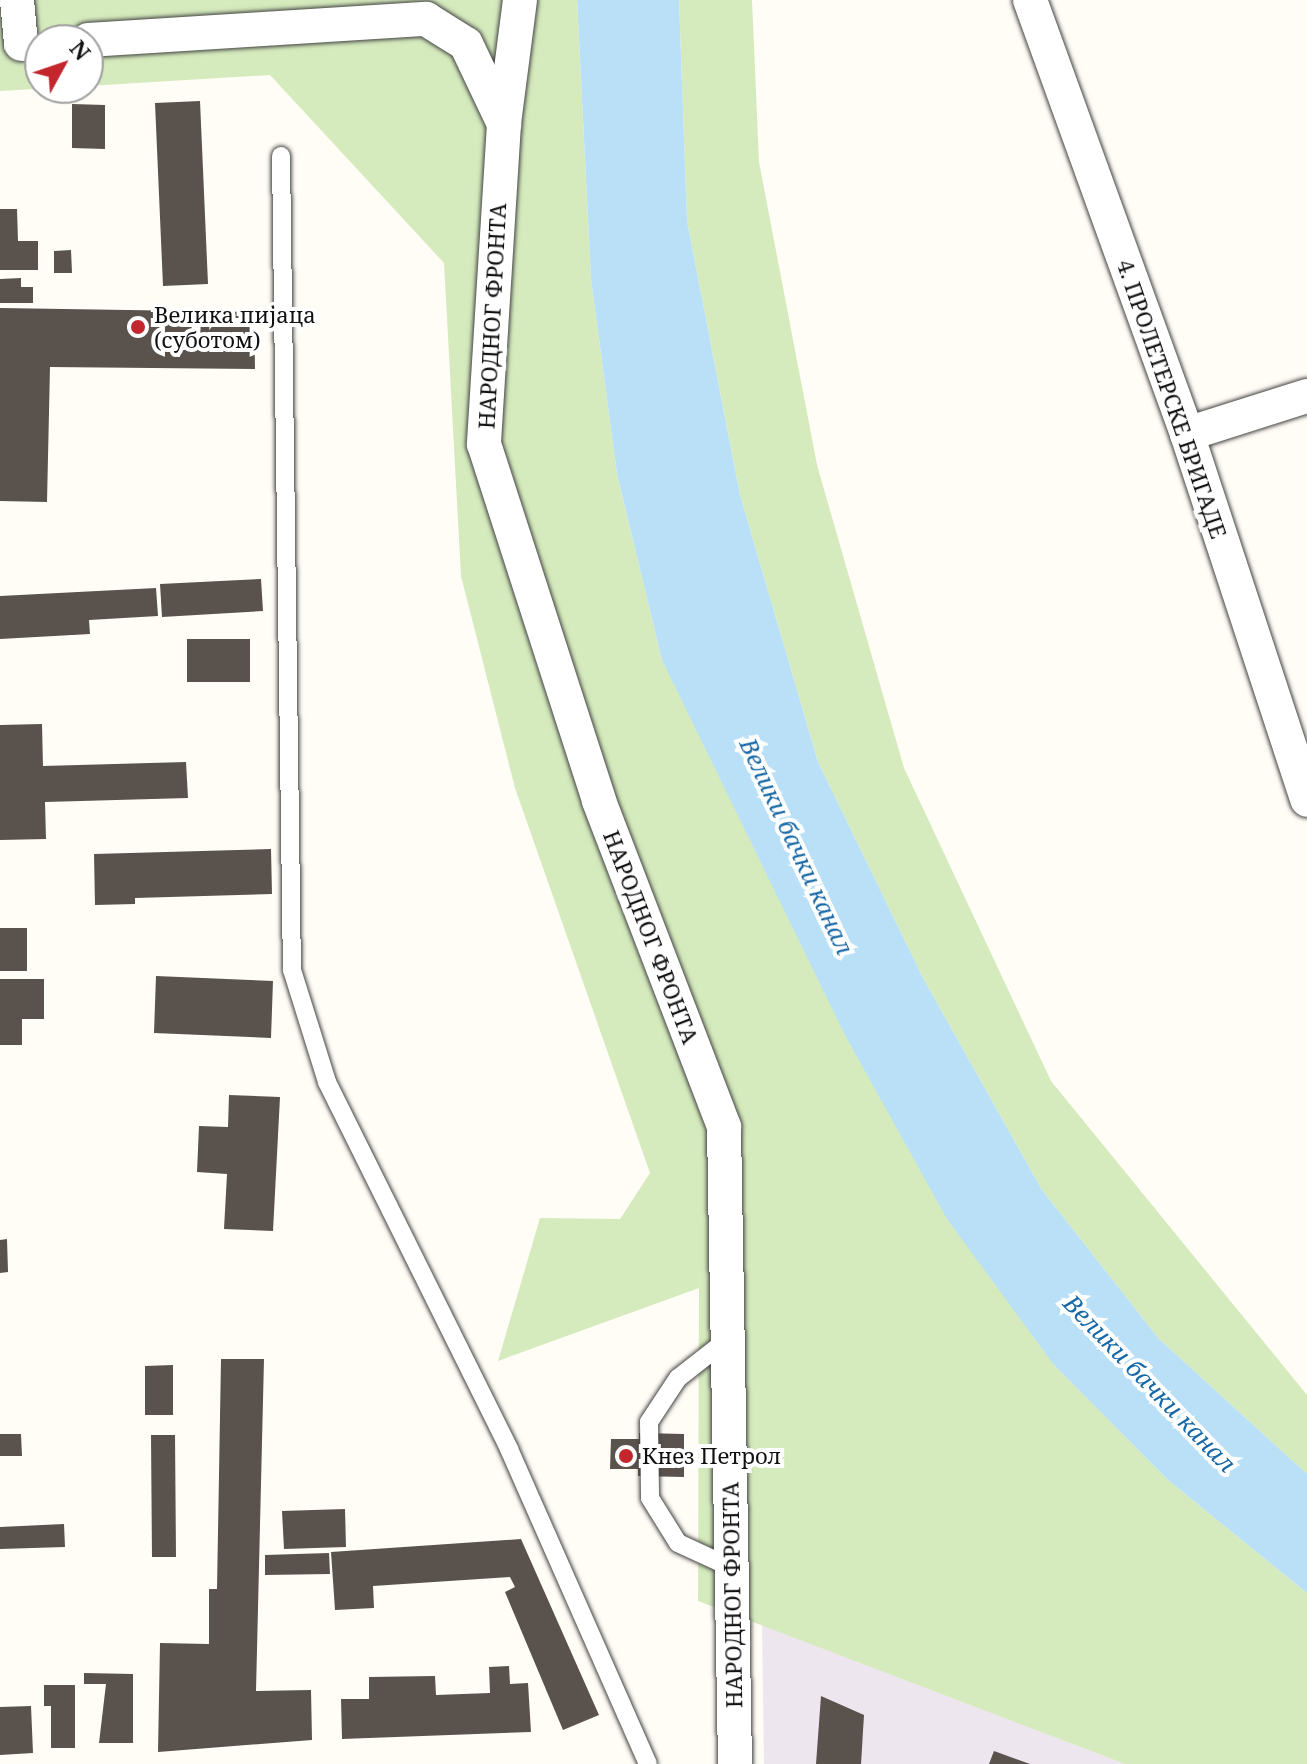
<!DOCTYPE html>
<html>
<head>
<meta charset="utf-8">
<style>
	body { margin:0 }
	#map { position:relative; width:1307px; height:1764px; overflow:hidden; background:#fffdf5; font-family:"Noto Serif",serif }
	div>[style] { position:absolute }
	.industrial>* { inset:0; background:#eee6ef }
	.green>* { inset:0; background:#d5ebbd }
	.water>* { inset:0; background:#b9e0f7 }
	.building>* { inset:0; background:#5a524d }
	.roads { filter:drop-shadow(0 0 2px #444) drop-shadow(0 0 2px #444) }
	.lane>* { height:18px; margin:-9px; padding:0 9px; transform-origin:9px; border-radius:9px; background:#fff }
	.street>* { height:34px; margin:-17px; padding:0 17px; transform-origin:17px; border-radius:17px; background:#fff }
	.dots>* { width:22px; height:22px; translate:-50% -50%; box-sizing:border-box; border:4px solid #fff; border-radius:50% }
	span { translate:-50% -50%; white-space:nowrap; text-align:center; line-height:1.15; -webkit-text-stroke:8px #fff; paint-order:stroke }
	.poi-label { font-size:22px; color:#111 }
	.left { translate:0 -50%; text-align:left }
	.street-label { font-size:22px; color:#111 }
	.water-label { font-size:24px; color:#1768a6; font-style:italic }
	.north { position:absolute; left:24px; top:24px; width:80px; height:80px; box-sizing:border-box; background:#fff; border:2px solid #a0a0a0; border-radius:50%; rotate:50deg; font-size:22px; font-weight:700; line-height:32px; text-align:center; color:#111 }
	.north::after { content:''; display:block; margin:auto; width:28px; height:36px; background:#c4262e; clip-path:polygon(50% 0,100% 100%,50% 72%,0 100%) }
</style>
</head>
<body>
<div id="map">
	<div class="industrial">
		<div style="clip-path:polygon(762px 1625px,1125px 1764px,764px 1764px)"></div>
	</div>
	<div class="green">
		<div style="clip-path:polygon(0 0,577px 0,591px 279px,617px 474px,662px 660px,1054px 1365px,1168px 1480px,1307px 1593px,1307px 1764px,1125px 1764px,698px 1601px,699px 1288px,498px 1361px,540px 1218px,620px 1219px,650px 1173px,515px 788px,461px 576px,444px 263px,270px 75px,88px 86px,88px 40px,40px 40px,40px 88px,51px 88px,0 91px)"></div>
		<div style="clip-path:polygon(679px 0,752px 0,759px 162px,817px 465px,904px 768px,1051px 1081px,1307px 1395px,1307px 1474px,1159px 1339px,1042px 1190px,923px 978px,818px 762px,740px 495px,687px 221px)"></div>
	</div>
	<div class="water">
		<div style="clip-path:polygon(577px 0,679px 0,687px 221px,740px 495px,818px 762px,923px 978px,1042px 1190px,1159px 1339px,1307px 1474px,1307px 1593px,1168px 1480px,1054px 1365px,947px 1219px,845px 1035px,662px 660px,617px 474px,591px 279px)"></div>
	</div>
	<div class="building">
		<div style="clip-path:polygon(200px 101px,208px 284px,163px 286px,155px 103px)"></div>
		<div style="clip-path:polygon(72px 104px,105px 105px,105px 149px,72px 148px)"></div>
		<div style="clip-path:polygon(0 209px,17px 209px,18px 241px,38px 241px,38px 270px,0 270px)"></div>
		<div style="clip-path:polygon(71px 250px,72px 273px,54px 273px,54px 251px)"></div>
		<div style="clip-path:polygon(21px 278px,21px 287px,33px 287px,33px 303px,0 303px,0 279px)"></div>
		<div style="clip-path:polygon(0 308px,254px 312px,255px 369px,50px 367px,47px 502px,0 501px)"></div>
		<div style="clip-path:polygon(261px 579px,263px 611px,162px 617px,160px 584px)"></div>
		<div style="clip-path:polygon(156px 588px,158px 616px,89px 620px,90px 634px,0 639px,0 596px)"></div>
		<div style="clip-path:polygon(187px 639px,250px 639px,250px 682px,187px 682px)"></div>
		<div style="clip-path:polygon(42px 724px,43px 766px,186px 762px,188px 798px,45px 802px,46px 839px,0 840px,0 725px)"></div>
		<div style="clip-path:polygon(271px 849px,272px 894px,135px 898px,135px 904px,95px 905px,94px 854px)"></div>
		<div style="clip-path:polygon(0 928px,27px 928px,27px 971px,0 971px)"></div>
		<div style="clip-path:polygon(156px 976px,273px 981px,271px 1038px,154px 1033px)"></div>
		<div style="clip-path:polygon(0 979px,44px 979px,44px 1019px,22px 1019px,22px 1045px,0 1045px)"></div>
		<div style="clip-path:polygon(229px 1095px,280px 1097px,273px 1231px,224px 1229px,227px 1174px,197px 1172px,199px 1126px,228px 1127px)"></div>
		<div style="clip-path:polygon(7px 1239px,8px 1272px,0 1273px,0 1240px)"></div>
		<div style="clip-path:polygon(221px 1359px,264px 1359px,256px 1691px,311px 1690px,312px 1740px,158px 1752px,160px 1643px,209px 1644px,209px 1589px,217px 1589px)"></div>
		<div style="clip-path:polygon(173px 1365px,173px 1415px,145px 1415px,145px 1366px)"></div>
		<div style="clip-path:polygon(639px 1433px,684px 1434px,684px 1477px,638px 1476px,638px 1469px,610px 1469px,611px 1439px,639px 1439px)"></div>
		<div style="clip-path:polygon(0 1434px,21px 1434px,22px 1456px,0 1456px)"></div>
		<div style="clip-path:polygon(151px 1435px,175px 1435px,176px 1557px,152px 1557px)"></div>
		<div style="clip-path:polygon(345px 1509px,346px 1547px,284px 1549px,282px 1511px)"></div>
		<div style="clip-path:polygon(64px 1524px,65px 1547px,0 1549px,0 1527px)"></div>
		<div style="clip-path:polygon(521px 1539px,599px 1715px,563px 1730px,505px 1592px,515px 1587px,510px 1577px,373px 1586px,374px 1608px,335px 1610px,331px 1552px)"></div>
		<div style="clip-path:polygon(329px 1553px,330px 1574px,265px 1575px,265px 1555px)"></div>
		<div style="clip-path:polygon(509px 1666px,510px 1684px,528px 1683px,531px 1732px,342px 1739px,341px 1699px,369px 1699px,369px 1677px,435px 1676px,436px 1695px,490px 1693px,489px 1667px)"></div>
		<div style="clip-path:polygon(84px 1673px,133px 1674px,133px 1743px,99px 1743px,106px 1684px,84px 1684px)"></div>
		<div style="clip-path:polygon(44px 1685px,75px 1685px,75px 1748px,51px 1748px,51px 1706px,44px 1706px)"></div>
		<div style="clip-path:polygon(821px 1696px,864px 1715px,861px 1764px,816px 1764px)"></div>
		<div style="clip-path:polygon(31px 1706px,33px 1753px,0 1755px,0 1707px)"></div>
		<div style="clip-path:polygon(994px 1751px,1030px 1764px,989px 1764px)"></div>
	</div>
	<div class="roads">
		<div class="lane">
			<div style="left:281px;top:156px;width:814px;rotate:89.23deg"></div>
			<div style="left:292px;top:970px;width:117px;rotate:72.6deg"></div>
			<div style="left:327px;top:1082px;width:410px;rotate:63.6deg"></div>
			<div style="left:509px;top:1449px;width:344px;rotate:66.2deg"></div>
			<div style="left:728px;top:1339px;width:63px;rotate:142deg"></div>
			<div style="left:678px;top:1378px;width:53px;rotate:123.4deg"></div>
			<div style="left:649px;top:1422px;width:76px;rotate:89.2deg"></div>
			<div style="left:650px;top:1498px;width:53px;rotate:58.1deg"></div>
			<div style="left:678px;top:1543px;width:60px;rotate:24.8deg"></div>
		</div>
		<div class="street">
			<div style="left:17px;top:0;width:44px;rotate:84.8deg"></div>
			<div style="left:520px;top:0;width:125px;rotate:97.4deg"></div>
			<div style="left:504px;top:124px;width:321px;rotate:93.6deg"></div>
			<div style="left:484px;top:444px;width:375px;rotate:72.1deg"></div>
			<div style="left:599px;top:801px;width:349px;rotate:69deg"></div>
			<div style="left:724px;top:1127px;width:637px;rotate:89.01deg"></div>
			<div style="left:1030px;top:0;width:462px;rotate:70.1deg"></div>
			<div style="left:1187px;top:434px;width:385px;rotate:71.8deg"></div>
			<div style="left:88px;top:40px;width:339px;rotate:-3.6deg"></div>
			<div style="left:426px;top:19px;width:47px;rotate:32deg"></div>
			<div style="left:466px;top:44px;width:89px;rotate:64.6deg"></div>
			<div style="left:1187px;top:434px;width:126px;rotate:-17.6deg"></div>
		</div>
	</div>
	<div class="dots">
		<div style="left:138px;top:327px;background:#c4262e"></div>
		<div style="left:626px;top:1456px;background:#c4262e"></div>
	</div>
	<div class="poi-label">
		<span class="left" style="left:154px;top:327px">Велика пијаца<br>(суботом)</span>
		<span class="left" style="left:642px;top:1456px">Кнез Петрол</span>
	</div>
	<div class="street-label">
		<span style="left:492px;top:316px;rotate:-87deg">НАРОДНОГ ФРОНТА</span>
		<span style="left:1172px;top:399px;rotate:71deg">4. ПРОЛЕТЕРСКЕ БРИГАДЕ</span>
		<span style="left:651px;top:937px;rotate:69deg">НАРОДНОГ ФРОНТА</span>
		<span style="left:732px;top:1595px;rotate:-91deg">НАРОДНОГ ФРОНТА</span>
	</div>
	<div class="water-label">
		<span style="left:797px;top:846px;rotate:65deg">Велики бачки канал</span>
		<span style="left:1150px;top:1383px;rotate:46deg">Велики бачки канал</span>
	</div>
	<div class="north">N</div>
</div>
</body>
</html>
